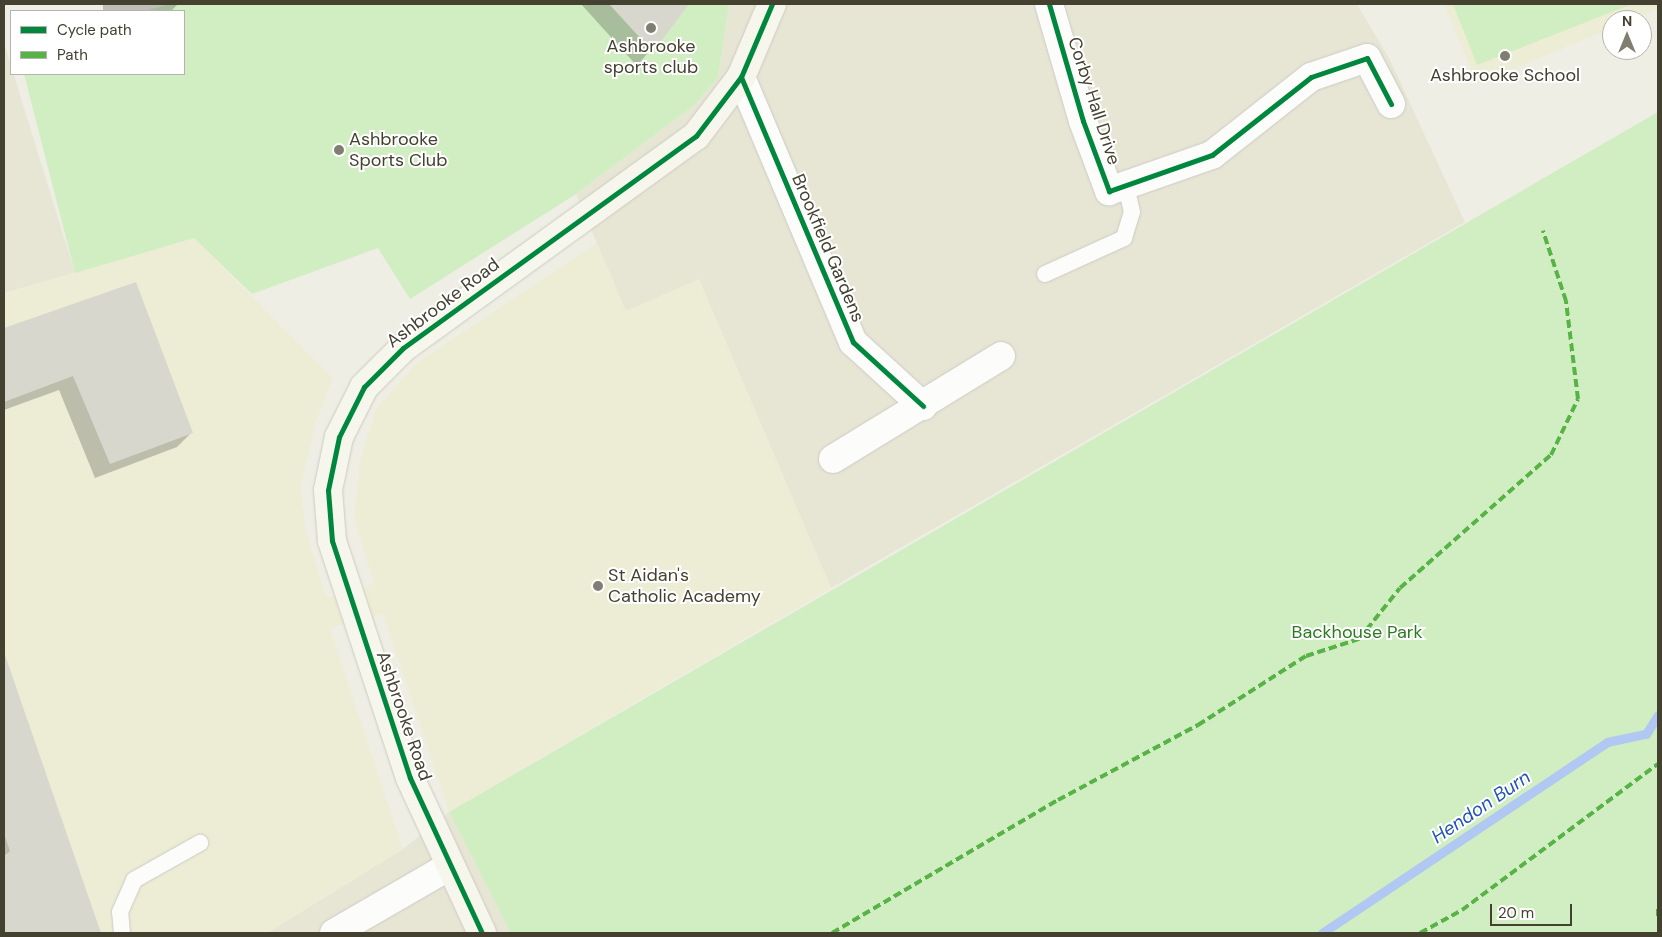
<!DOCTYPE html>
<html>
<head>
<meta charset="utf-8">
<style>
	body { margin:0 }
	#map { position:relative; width:1662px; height:937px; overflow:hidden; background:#eeeee5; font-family:"DM Sans",sans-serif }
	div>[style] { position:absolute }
	.residential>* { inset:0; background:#e7e6d5 }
	.education>* { inset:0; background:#ededd6 }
	.green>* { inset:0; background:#d1edc2 }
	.shadow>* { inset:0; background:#0003 }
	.stream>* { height:9px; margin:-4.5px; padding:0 4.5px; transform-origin:4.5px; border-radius:4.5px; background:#b0c8f2 }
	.building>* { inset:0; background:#d7d7cd }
	.roads { filter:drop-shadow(0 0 1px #cccbc3) drop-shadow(0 0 1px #cccbc3) }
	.lane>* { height:16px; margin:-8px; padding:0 8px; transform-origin:8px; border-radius:8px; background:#fcfcfb }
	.street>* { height:28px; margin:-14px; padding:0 14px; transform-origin:14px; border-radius:14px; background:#fcfcfb }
	.secondary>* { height:28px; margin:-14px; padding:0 14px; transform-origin:14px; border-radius:14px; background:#f6f6ec }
	.quiet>* { height:4px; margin-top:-2px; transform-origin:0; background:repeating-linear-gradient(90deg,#57b346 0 8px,transparent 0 12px) }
	.cycleway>* { height:5px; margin:-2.5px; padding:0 2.5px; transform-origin:2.5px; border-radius:2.5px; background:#00873e }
	.dots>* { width:14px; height:14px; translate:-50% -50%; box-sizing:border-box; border:2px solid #fff; border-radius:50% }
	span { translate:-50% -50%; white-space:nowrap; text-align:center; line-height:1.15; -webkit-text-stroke:4px #fff; paint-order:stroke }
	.poi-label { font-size:18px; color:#444131 }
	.left { translate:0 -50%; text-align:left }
	.street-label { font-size:18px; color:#444131 }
	.park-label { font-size:18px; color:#2c7a20 }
	.water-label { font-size:19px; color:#2253b9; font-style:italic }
	.frame { position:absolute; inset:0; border:5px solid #444131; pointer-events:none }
	.legend { position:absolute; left:10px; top:10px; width:175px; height:65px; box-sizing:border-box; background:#fff; border:1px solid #b4b3ad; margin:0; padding:6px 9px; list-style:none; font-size:15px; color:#444131 }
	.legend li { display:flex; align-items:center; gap:10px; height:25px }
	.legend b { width:25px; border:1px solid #b4b3ad }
	.north { position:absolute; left:1602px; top:10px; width:50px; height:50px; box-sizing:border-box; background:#fff; border:1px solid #b4b3ad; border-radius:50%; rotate:0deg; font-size:14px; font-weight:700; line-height:20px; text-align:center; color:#444131 }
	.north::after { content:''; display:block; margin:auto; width:18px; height:22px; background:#807e70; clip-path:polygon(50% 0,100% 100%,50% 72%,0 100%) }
	.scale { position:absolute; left:1490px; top:904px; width:82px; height:22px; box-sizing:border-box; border:2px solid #444131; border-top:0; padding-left:6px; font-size:15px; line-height:18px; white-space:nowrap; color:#444131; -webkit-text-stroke:4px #fff; paint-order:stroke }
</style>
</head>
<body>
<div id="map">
	<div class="residential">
		<div style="clip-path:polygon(729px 4px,1357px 4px,1390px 60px,1465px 222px,831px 588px,699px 280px,626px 312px,576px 194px,693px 106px,718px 78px)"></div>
		<div style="clip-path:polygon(4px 43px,75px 273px,4px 293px)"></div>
		<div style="clip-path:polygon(449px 812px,511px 933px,267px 933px,403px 849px)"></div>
	</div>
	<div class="education">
		<div style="clip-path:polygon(1444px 4px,1658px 4px,1658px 9px,1632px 20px,1612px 20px,1612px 28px,1477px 84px)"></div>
		<div style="clip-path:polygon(194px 238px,333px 378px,315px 424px,301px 486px,305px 527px,326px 598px,374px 584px,354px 518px,360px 462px,376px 409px,418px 362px,597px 243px,626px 311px,699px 279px,831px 588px,449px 812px,383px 614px,330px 628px,403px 849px,267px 933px,4px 933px,4px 293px)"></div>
	</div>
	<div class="green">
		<div style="clip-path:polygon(171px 4px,729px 4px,718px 78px,693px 106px,576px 194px,410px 299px,378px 248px,252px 294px,194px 238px,75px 273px,24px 74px,184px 74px,184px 11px,144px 11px)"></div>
		<div style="clip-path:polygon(1453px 4px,1632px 4px,1477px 65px)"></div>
		<div style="clip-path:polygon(1658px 112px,1658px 933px,511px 933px,449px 812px)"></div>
	</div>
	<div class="shadow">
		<div style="clip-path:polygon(103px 4px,178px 4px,171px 11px,103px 11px)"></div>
		<div style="clip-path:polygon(581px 4px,688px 4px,637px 66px)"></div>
		<div style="clip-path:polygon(135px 284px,191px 433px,177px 447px,95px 478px,59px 390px,4px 410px,4px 329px)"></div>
		<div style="clip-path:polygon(4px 655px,100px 933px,4px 933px)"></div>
	</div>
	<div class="stream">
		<div style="left:1322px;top:933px;width:343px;rotate:-33.8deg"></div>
		<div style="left:1607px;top:742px;width:40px;rotate:-12deg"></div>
		<div style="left:1646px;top:734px;width:22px;rotate:-58deg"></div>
	</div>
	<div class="building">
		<div style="clip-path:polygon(609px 4px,689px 4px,653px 52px)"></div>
		<div style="clip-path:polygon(136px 282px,193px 433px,110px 464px,73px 376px,4px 402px,4px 328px)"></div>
		<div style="clip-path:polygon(4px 652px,101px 933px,4px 933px,4px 856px,10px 851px,4px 834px)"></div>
	</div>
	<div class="roads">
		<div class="lane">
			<div style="left:1045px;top:274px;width:87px;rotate:-24.5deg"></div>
			<div style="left:1124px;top:238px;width:27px;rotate:-73deg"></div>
			<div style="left:1132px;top:212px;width:27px;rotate:-103deg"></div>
			<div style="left:122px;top:933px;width:21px;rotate:-95deg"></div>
			<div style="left:120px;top:912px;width:35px;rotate:-66deg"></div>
			<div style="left:134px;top:880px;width:76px;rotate:-29.3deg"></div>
		</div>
		<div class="street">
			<div style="left:1049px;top:4px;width:122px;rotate:73.8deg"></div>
			<div style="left:1083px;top:121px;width:75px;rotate:69.6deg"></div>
			<div style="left:1109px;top:191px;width:109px;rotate:-19.3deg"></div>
			<div style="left:1212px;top:155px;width:126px;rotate:-38.2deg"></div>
			<div style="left:1311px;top:77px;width:59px;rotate:-18.7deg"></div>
			<div style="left:1367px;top:58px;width:52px;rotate:62.4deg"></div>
			<div style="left:741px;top:77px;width:288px;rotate:67.1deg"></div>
			<div style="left:853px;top:342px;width:95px;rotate:42.4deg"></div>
			<div style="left:833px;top:459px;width:197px;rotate:-31.5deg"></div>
			<div style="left:334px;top:933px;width:132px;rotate:-30.1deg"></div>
		</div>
		<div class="secondary">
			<div style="left:482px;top:933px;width:171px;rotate:-114.9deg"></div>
			<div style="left:410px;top:778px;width:250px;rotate:-108.2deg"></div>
			<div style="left:332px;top:541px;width:51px;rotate:-94.5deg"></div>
			<div style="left:328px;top:490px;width:54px;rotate:-78.3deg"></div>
			<div style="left:339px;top:437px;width:56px;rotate:-63.4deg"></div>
			<div style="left:364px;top:387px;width:55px;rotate:-45deg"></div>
			<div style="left:403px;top:348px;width:362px;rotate:-35.9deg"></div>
			<div style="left:696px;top:136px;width:74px;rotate:-52.7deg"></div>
			<div style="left:741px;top:77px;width:79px;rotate:-67deg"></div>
		</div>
	</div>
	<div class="quiet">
		<div style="left:1658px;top:909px;width:7px;rotate:90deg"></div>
		<div style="left:832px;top:933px;width:262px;rotate:-30.5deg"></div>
		<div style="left:1058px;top:800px;width:159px;rotate:-28.2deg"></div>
		<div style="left:1198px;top:725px;width:128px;rotate:-32.6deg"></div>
		<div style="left:1306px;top:656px;width:56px;rotate:-17.8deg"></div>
		<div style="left:1359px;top:639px;width:65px;rotate:-51.2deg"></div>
		<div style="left:1400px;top:588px;width:201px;rotate:-41.4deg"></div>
		<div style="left:1551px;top:455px;width:62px;rotate:-64.3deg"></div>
		<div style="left:1578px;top:399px;width:99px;rotate:-97deg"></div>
		<div style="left:1566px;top:301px;width:74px;rotate:-108.2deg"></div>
		<div style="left:1420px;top:933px;width:48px;rotate:-28.7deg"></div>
		<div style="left:1462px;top:910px;width:244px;rotate:-36.7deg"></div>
	</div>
	<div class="cycleway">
		<div style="left:1049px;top:4px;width:122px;rotate:73.8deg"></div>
		<div style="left:1083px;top:121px;width:75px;rotate:69.6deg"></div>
		<div style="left:1109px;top:191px;width:109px;rotate:-19.3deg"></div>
		<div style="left:1212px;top:155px;width:126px;rotate:-38.2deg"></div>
		<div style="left:1311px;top:77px;width:59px;rotate:-18.7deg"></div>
		<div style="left:1367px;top:58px;width:52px;rotate:62.4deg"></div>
		<div style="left:741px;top:77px;width:288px;rotate:67.1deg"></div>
		<div style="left:853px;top:342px;width:95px;rotate:42.4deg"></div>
		<div style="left:482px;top:933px;width:171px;rotate:-114.9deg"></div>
		<div style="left:410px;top:778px;width:250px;rotate:-108.2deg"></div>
		<div style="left:332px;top:541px;width:51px;rotate:-94.5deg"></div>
		<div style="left:328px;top:490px;width:54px;rotate:-78.3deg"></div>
		<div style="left:339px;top:437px;width:56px;rotate:-63.4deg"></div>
		<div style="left:364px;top:387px;width:55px;rotate:-45deg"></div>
		<div style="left:403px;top:348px;width:362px;rotate:-35.9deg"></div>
		<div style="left:696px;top:136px;width:74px;rotate:-52.7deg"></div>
		<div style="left:741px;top:77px;width:79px;rotate:-67deg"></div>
	</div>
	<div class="dots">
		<div style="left:651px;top:28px;background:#807e70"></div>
		<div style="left:1505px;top:56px;background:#807e70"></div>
		<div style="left:339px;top:150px;background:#807e70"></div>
		<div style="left:598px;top:586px;background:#807e70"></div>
	</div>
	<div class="poi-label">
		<span style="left:651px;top:57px">Ashbrooke<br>sports club</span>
		<span style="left:1505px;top:75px">Ashbrooke School</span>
		<span class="left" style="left:349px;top:150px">Ashbrooke<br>Sports Club</span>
		<span class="left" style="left:608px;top:586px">St Aidan's<br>Catholic Academy</span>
	</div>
	<div class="street-label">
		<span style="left:1094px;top:101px;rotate:72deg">Corby Hall Drive</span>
		<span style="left:828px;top:248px;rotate:67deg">Brookfield Gardens</span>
		<span style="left:443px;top:303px;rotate:-37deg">Ashbrooke Road</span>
		<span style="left:404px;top:716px;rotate:71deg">Ashbrooke Road</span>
	</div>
	<div class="park-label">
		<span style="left:1357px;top:632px">Backhouse Park</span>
	</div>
	<div class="water-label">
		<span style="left:1481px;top:807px;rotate:-34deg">Hendon Burn</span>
	</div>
	<div class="frame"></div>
	<ul class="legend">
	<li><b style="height:6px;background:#00873e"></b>Cycle path</li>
	<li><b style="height:6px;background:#57b346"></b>Path</li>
	</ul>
	<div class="north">N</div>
	<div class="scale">20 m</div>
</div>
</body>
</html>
